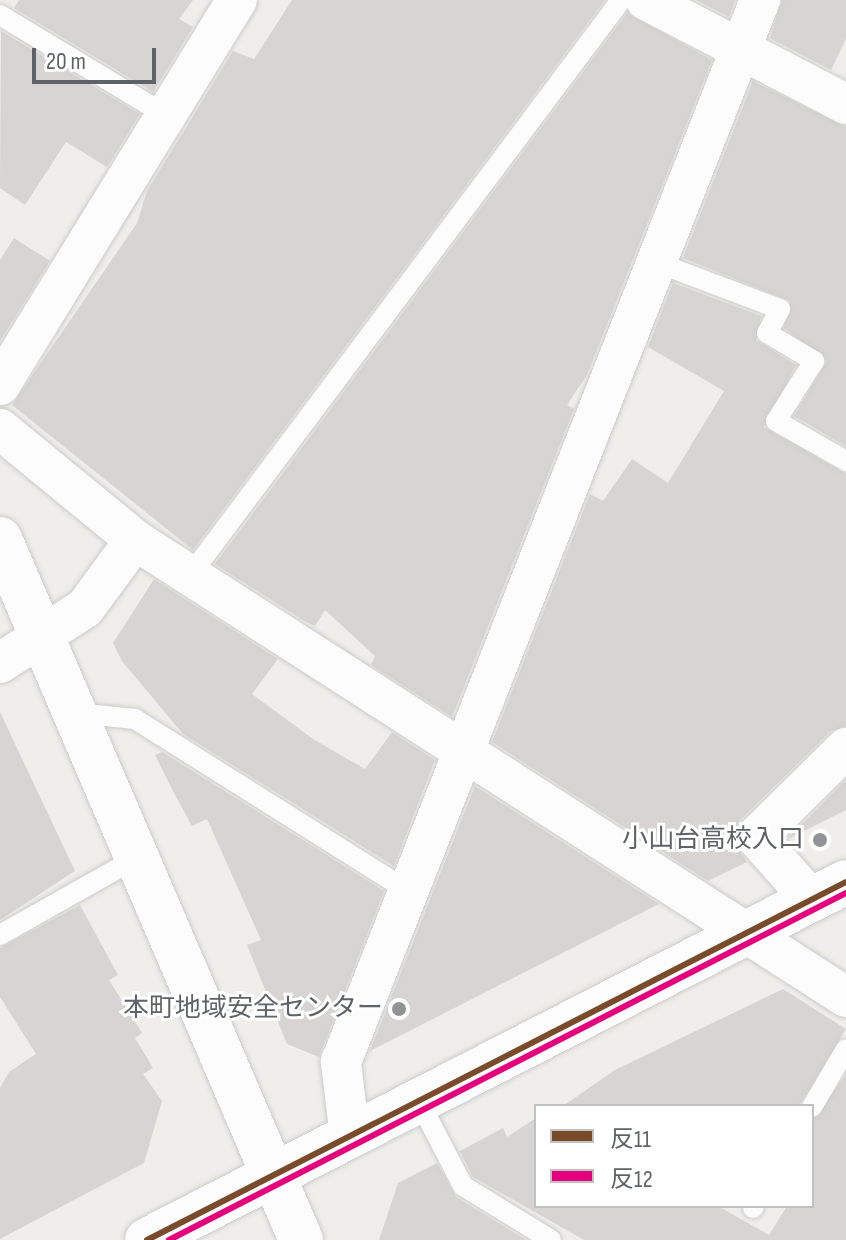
<!DOCTYPE html>
<html>
<head>
<meta charset="utf-8">
<style>
	body { margin:0 }
	#map { position:relative; width:846px; height:1240px; overflow:hidden; background:#efeeea; font-family:"Sofia Sans Condensed","Noto Sans JP",sans-serif }
	div>[style] { position:absolute }
	.building>* { inset:0; background:#d6d5d3 }
	.roads { filter:drop-shadow(0 0 2px #cbcccc) drop-shadow(0 0 2px #cbcccc) }
	.service>* { height:20px; margin:-10px; padding:0 10px; transform-origin:10px; border-radius:10px; background:#fdfcfc }
	.minor>* { height:40px; margin:-20px; padding:0 20px; transform-origin:20px; border-radius:20px; background:#fdfcfc }
	.secondary>* { height:44px; margin:-22px; padding:0 22px; transform-origin:22px; border-radius:22px; background:#fdfcfc }
	.bus-1>* { height:6px; margin:-3px; padding:0 3px; transform-origin:3px; border-radius:3px; background:#7a4b2a }
	.bus-2>* { height:6px; margin:-3px; padding:0 3px; transform-origin:3px; border-radius:3px; background:#e5007d }
	.dots>* { width:22px; height:22px; translate:-50% -50%; box-sizing:border-box; border:4px solid #fff; border-radius:50% }
	span { translate:-50% -50%; white-space:nowrap; text-align:center; line-height:1.15; -webkit-text-stroke:6px #fff; paint-order:stroke }
	.poi-label { font-size:26px; color:#5f6368 }
	.right { translate:-100% -50%; text-align:right }
	.legend { position:absolute; left:534px; top:1104px; width:280px; height:104px; box-sizing:border-box; background:#fff; border:2px solid #bfc1c3; margin:0; padding:10px 14px; list-style:none; font-size:24px; color:#5f6368 }
	.legend li { display:flex; align-items:center; gap:16px; height:40px }
	.legend b { width:40px; border:2px solid #bfc1c3 }
	.scale { position:absolute; left:32px; top:48px; width:124px; height:36px; box-sizing:border-box; border:4px solid #5f6368; border-top:0; padding-left:10px; font-size:24px; line-height:28px; white-space:nowrap; color:#5f6368; -webkit-text-stroke:6px #fff; paint-order:stroke }
</style>
</head>
<body>
<div id="map">
	<div class="building">
		<div style="clip-path:polygon(19px 0,193px 0,179px 19px,193px 27px,153px 92px,14px 8px)"></div>
		<div style="clip-path:polygon(292px 0,605px 0,193px 550px,12px 405px,137px 223px,147px 191px,233px 51px,254px 59px)"></div>
		<div style="clip-path:polygon(696px 0,735px 0,729px 17px)"></div>
		<div style="clip-path:polygon(782px 0,846px 0,846px 39px,831px 70px,770px 38px)"></div>
		<div style="clip-path:polygon(627px 13px,712px 60px,587px 375px,567px 405px,574px 409px,452px 717px,371px 665px,375px 656px,325px 610px,315px 626px,306px 622px,215px 564px)"></div>
		<div style="clip-path:polygon(1px 31px,140px 114px,107px 167px,66px 142px,25px 205px,0 188px)"></div>
		<div style="clip-path:polygon(753px 81px,846px 127px,846px 446px,794px 416px,827px 361px,784px 328px,790px 301px,683px 258px)"></div>
		<div style="clip-path:polygon(14px 238px,50px 261px,0 341px,0 260px)"></div>
		<div style="clip-path:polygon(673px 283px,761px 316px,756px 340px,796px 365px,764px 427px,846px 474px,846px 726px,830px 732px,739px 821px,733px 841px,747px 862px,708px 881px,492px 742px,590px 494px,603px 501px,632px 459px,668px 483px,724px 391px,648px 347px)"></div>
		<div style="clip-path:polygon(154px 579px,278px 659px,252px 694px,313px 739px,365px 769px,392px 732px,435px 760px,394px 866px,183px 734px,122px 661px,113px 643px)"></div>
		<div style="clip-path:polygon(0 712px,75px 871px,0 920px)"></div>
		<div style="clip-path:polygon(162px 752px,384px 891px,319px 1057px,287px 1044px,247px 945px,261px 940px,207px 819px,192px 826px,174px 793px,155px 755px)"></div>
		<div style="clip-path:polygon(846px 780px,846px 810px,788px 839px,788px 838px)"></div>
		<div style="clip-path:polygon(475px 786px,659px 904px,370px 1051px)"></div>
		<div style="clip-path:polygon(80px 905px,118px 975px,109px 980px,142px 1033px,135px 1038px,153px 1068px,143px 1074px,162px 1101px,144px 1163px,0 1239px,0 1088px,9px 1072px,36px 1054px,0 997px,0 948px)"></div>
		<div style="clip-path:polygon(783px 989px,846px 1029px,799px 1106px,563px 1106px,615px 1070px)"></div>
		<div style="clip-path:polygon(846px 1075px,846px 1240px,584px 1240px,473px 1177px,460px 1151px,503px 1128px,507px 1137px,536px 1118px,536px 1206px,718px 1206px,769px 1235px,787px 1206px,812px 1206px,812px 1120px)"></div>
		<div style="clip-path:polygon(437px 1163px,456px 1197px,526px 1240px,379px 1240px,398px 1183px)"></div>
	</div>
	<div class="roads">
		<div class="service">
			<div style="left:0;top:15px;width:194px;rotate:31.1deg"></div>
			<div style="left:653px;top:261px;width:136px;rotate:20.7deg"></div>
			<div style="left:780px;top:309px;width:27px;rotate:118deg"></div>
			<div style="left:767px;top:333px;width:55px;rotate:30.8deg"></div>
			<div style="left:814px;top:361px;width:71px;rotate:122.3deg"></div>
			<div style="left:776px;top:421px;width:81px;rotate:29.7deg"></div>
			<div style="left:191px;top:574px;width:717px;rotate:-53.16deg"></div>
			<div style="left:76px;top:713px;width:59px;rotate:5.8deg"></div>
			<div style="left:135px;top:719px;width:321px;rotate:32.2deg"></div>
			<div style="left:0;top:935px;width:161px;rotate:-29.4deg"></div>
			<div style="left:420px;top:1103px;width:93px;rotate:62.6deg"></div>
			<div style="left:463px;top:1186px;width:103px;rotate:31.5deg"></div>
			<div style="left:812px;top:1107px;width:67px;rotate:-59.6deg"></div>
			<div style="left:753px;top:1208px;width:2px;rotate:-63deg"></div>
		</div>
		<div class="minor">
			<div style="left:646px;top:0;width:225px;rotate:27.5deg"></div>
			<div style="left:0;top:385px;width:452px;rotate:-58.4deg"></div>
			<div style="left:0;top:429px;width:175px;rotate:39.4deg"></div>
			<div style="left:135px;top:540px;width:845px;rotate:32.73deg"></div>
			<div style="left:0;top:663px;width:101px;rotate:-32.9deg"></div>
			<div style="left:85px;top:608px;width:84px;rotate:-53.7deg"></div>
			<div style="left:811px;top:899px;width:83px;rotate:-131.6deg"></div>
			<div style="left:756px;top:837px;width:127px;rotate:-44.7deg"></div>
			<div style="left:350px;top:1138px;width:77px;rotate:-96.8deg"></div>
			<div style="left:341px;top:1062px;width:1142px;rotate:-68.47deg"></div>
		</div>
		<div class="secondary">
			<div style="left:0;top:539px;width:763px;rotate:66.76deg"></div>
			<div style="left:147px;top:1240px;width:785px;rotate:-27.12deg"></div>
		</div>
	</div>
	<div class="bus-1">
		<div style="left:147px;top:1240px;width:785px;rotate:-27.12deg"></div>
	</div>
	<div class="bus-2">
		<div style="left:169px;top:1240px;width:761px;rotate:-27.14deg"></div>
	</div>
	<div class="dots">
		<div style="left:820px;top:840px;background:#919496"></div>
		<div style="left:399px;top:1009px;background:#919496"></div>
	</div>
	<div class="poi-label">
		<span class="right" style="left:804px;top:840px">小山台高校入口</span>
		<span class="right" style="left:383px;top:1009px">本町地域安全センター</span>
	</div>
	<ul class="legend">
	<li><b style="height:10px;background:#7a4b2a"></b>反11</li>
	<li><b style="height:10px;background:#e5007d"></b>反12</li>
	</ul>
	<div class="scale">20 m</div>
</div>
</body>
</html>
